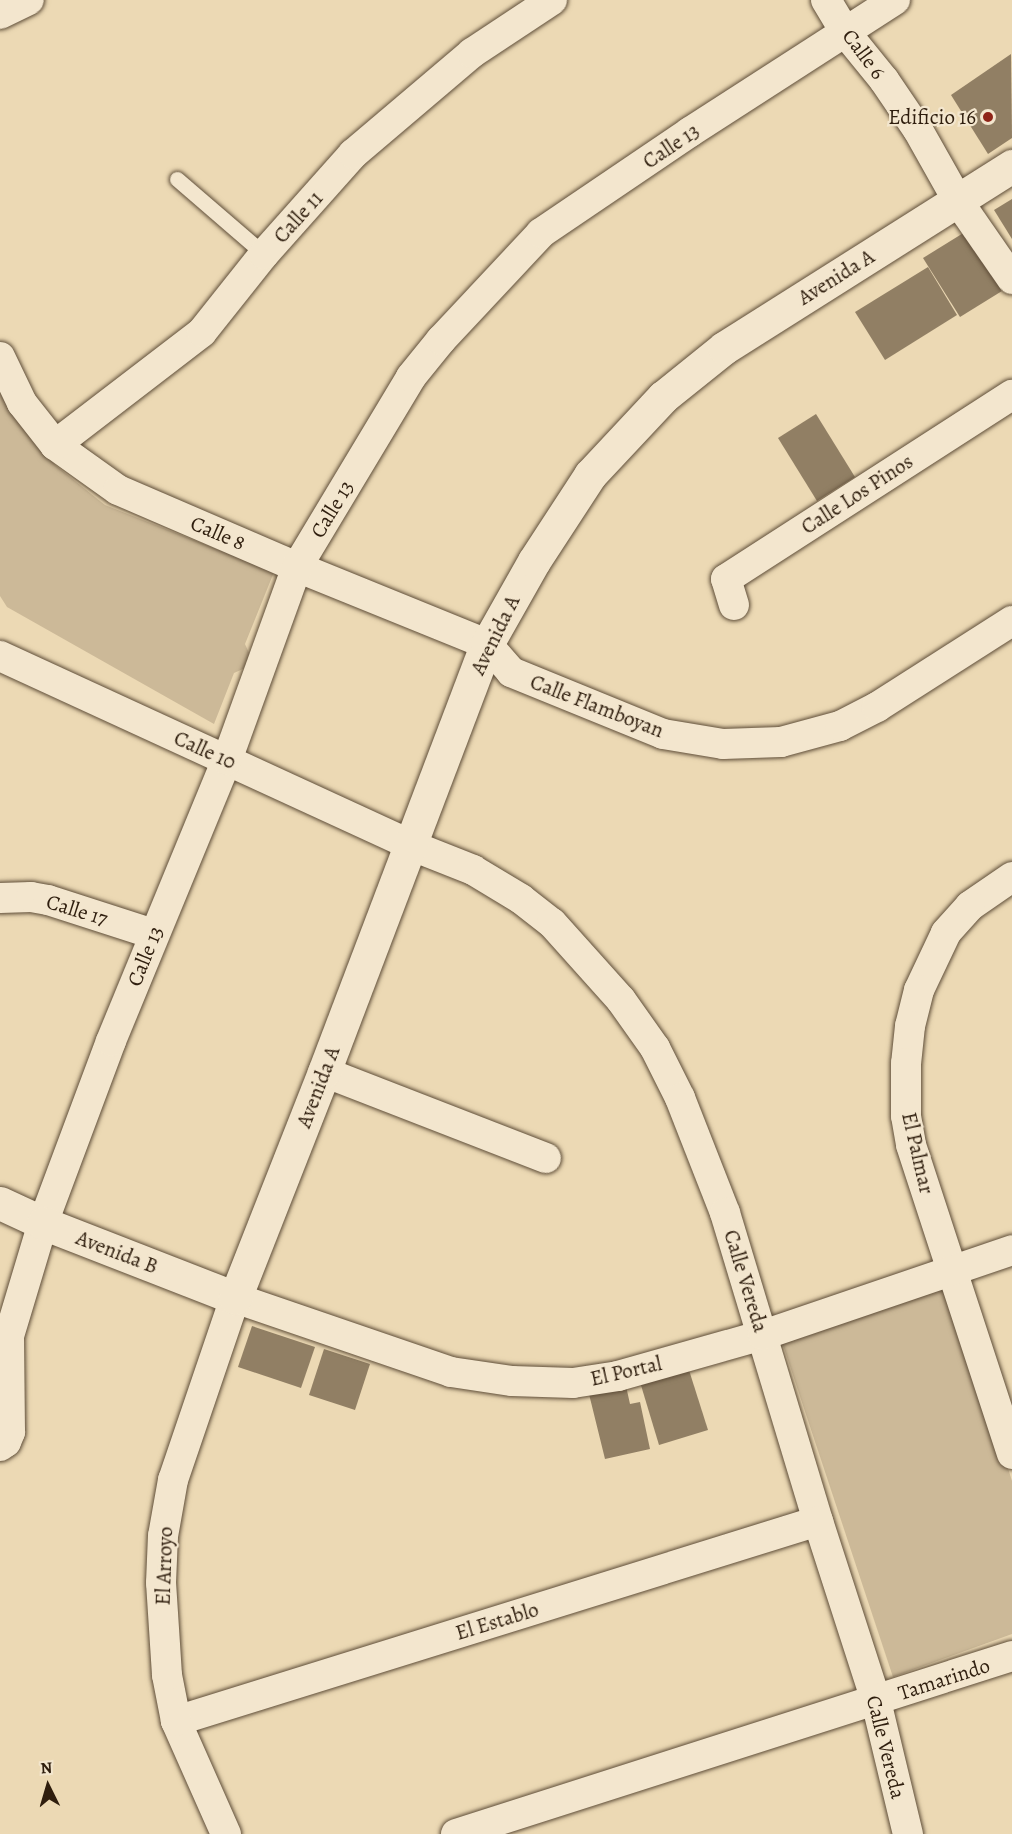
<!DOCTYPE html>
<html>
<head>
<meta charset="utf-8">
<style>
	body { margin:0 }
	#map { position:relative; width:1012px; height:1834px; overflow:hidden; background:#ecd9b4; font-family:Alegreya,serif }
	div>[style] { position:absolute }
	.green>* { inset:0; background:#ccb998 }
	.building>* { inset:0; background:#917f64 }
	.roads { filter:drop-shadow(0 0 2px #5e4d38) drop-shadow(0 0 2px #5e4d38) }
	.service>* { height:15px; margin:-7.5px; padding:0 7.5px; transform-origin:7.5px; border-radius:7.5px; background:#f3e6ce }
	.minor>* { height:30px; margin:-15px; padding:0 15px; transform-origin:15px; border-radius:15px; background:#f3e6ce }
	.secondary>* { height:33px; margin:-16.5px; padding:0 16.5px; transform-origin:16.5px; border-radius:16.5px; background:#f3e6ce }
	.dots>* { width:16px; height:16px; translate:-50% -50%; box-sizing:border-box; border:3px solid #f3e6ce; border-radius:50% }
	span { translate:-50% -50%; white-space:nowrap; text-align:center; line-height:1.15; -webkit-text-stroke:4.5px #f3e6ce; paint-order:stroke }
	.street-label { font-size:21px; color:#2f1e0e }
	.poi-label { font-size:21px; color:#2f1e0e }
	.right { translate:-100% -50%; text-align:right }
	.north { position:absolute; left:18px; top:1756px; width:60px; height:60px; -webkit-text-stroke:4px #f3e6ce; paint-order:stroke; rotate:355deg; font-size:16px; font-weight:700; line-height:24px; text-align:center; color:#2f1e0e }
	.north::after { content:''; display:block; margin:auto; width:21px; height:27px; background:#2f1e0e; clip-path:polygon(50% 0,100% 100%,50% 72%,0 100%) }
</style>
</head>
<body>
<div id="map">
	<div class="green">
		<div style="clip-path:polygon(0 371px,14px 401px,55px 465px,105px 505px,274px 572px,245px 644px,254px 664px,234px 673px,214px 724px,7px 607px,0 596px)"></div>
		<div style="clip-path:polygon(950px 1281px,1012px 1481px,1012px 1634px,893px 1677px,782px 1342px)"></div>
	</div>
	<div class="building">
		<div style="clip-path:polygon(1011px 54px,1012px 138px,988px 154px,951px 95px)"></div>
		<div style="clip-path:polygon(1012px 199px,1012px 239px,994px 210px)"></div>
		<div style="clip-path:polygon(965px 232px,1002px 291px,960px 317px,923px 258px)"></div>
		<div style="clip-path:polygon(928px 267px,957px 315px,885px 360px,855px 312px)"></div>
		<div style="clip-path:polygon(816px 414px,855px 477px,817px 501px,778px 438px)"></div>
		<div style="clip-path:polygon(252px 1326px,315px 1347px,301px 1388px,238px 1367px)"></div>
		<div style="clip-path:polygon(324px 1349px,370px 1364px,355px 1410px,309px 1395px)"></div>
		<div style="clip-path:polygon(688px 1367px,708px 1430px,659px 1445px,640px 1382px)"></div>
		<div style="clip-path:polygon(626px 1386px,630px 1404px,640px 1402px,650px 1449px,605px 1459px,589px 1394px)"></div>
	</div>
	<div class="roads">
		<div class="service">
			<div style="left:177px;top:179px;width:115px;rotate:40.8deg"></div>
		</div>
		<div class="minor">
			<div style="left:826px;top:0;width:37px;rotate:59deg"></div>
			<div style="left:845px;top:32px;width:62px;rotate:50.9deg"></div>
			<div style="left:884px;top:80px;width:60px;rotate:55.8deg"></div>
			<div style="left:918px;top:130px;width:81px;rotate:60.6deg"></div>
			<div style="left:958px;top:201px;width:95px;rotate:55.3deg"></div>
			<div style="left:0;top:14px;width:32px;rotate:-26deg"></div>
			<div style="left:0;top:357px;width:51px;rotate:64.4deg"></div>
			<div style="left:22px;top:403px;width:53px;rotate:51.8deg"></div>
			<div style="left:55px;top:445px;width:77px;rotate:35.5deg"></div>
			<div style="left:118px;top:490px;width:195px;rotate:23.3deg"></div>
			<div style="left:297px;top:567px;width:205px;rotate:22.1deg"></div>
			<div style="left:487px;top:644px;width:37px;rotate:49deg"></div>
			<div style="left:511px;top:672px;width:164px;rotate:22.2deg"></div>
			<div style="left:663px;top:734px;width:61px;rotate:9.5deg"></div>
			<div style="left:723px;top:744px;width:58px;rotate:-2deg"></div>
			<div style="left:781px;top:742px;width:61px;rotate:-15.2deg"></div>
			<div style="left:840px;top:726px;width:42px;rotate:-27.2deg"></div>
			<div style="left:877px;top:707px;width:160px;rotate:-32.5deg"></div>
			<div style="left:55px;top:445px;width:185px;rotate:-37.5deg"></div>
			<div style="left:202px;top:332px;width:100px;rotate:-51.5deg"></div>
			<div style="left:264px;top:254px;width:134px;rotate:-48.3deg"></div>
			<div style="left:353px;top:154px;width:156px;rotate:-40.3deg"></div>
			<div style="left:472px;top:53px;width:96px;rotate:-33.5deg"></div>
			<div style="left:734px;top:605px;width:27px;rotate:-107deg"></div>
			<div style="left:726px;top:579px;width:340px;rotate:-32.8deg"></div>
			<div style="left:0;top:656px;width:451px;rotate:24.7deg"></div>
			<div style="left:410px;top:845px;width:68px;rotate:21.6deg"></div>
			<div style="left:473px;top:870px;width:56px;rotate:31.1deg"></div>
			<div style="left:521px;top:899px;width:39px;rotate:38deg"></div>
			<div style="left:552px;top:923px;width:103px;rotate:48.1deg"></div>
			<div style="left:621px;top:1000px;width:59px;rotate:54.7deg"></div>
			<div style="left:655px;top:1048px;width:56px;rotate:63.4deg"></div>
			<div style="left:680px;top:1098px;width:123px;rotate:68.6deg"></div>
			<div style="left:725px;top:1213px;width:322px;rotate:73.2deg"></div>
			<div style="left:818px;top:1521px;width:189px;rotate:72.1deg"></div>
			<div style="left:876px;top:1701px;width:137px;rotate:76.5deg"></div>
			<div style="left:1012px;top:877px;width:51px;rotate:145.4deg"></div>
			<div style="left:970px;top:906px;width:36px;rotate:132deg"></div>
			<div style="left:946px;top:933px;width:63px;rotate:115.3deg"></div>
			<div style="left:919px;top:990px;width:37px;rotate:104deg"></div>
			<div style="left:910px;top:1026px;width:37px;rotate:96deg"></div>
			<div style="left:906px;top:1063px;width:53px;rotate:90deg"></div>
			<div style="left:906px;top:1116px;width:29px;rotate:80deg"></div>
			<div style="left:911px;top:1145px;width:325px;rotate:71.9deg"></div>
			<div style="left:0;top:898px;width:31px;rotate:-2deg"></div>
			<div style="left:31px;top:897px;width:17px;rotate:10deg"></div>
			<div style="left:48px;top:900px;width:110px;rotate:17.9deg"></div>
			<div style="left:324px;top:1072px;width:238px;rotate:21.2deg"></div>
			<div style="left:0;top:1446px;width:7px;rotate:-34deg"></div>
			<div style="left:6px;top:1442px;width:11px;rotate:-68deg"></div>
			<div style="left:10px;top:1432px;width:96px;rotate:-90.6deg"></div>
			<div style="left:9px;top:1336px;width:118px;rotate:-73.3deg"></div>
			<div style="left:43px;top:1223px;width:194px;rotate:-69.5deg"></div>
			<div style="left:111px;top:1041px;width:304px;rotate:-67.6deg"></div>
			<div style="left:227px;top:760px;width:205px;rotate:-70.1deg"></div>
			<div style="left:297px;top:567px;width:222px;rotate:-59deg"></div>
			<div style="left:411px;top:377px;width:48px;rotate:-51deg"></div>
			<div style="left:441px;top:340px;width:146px;rotate:-46.9deg"></div>
			<div style="left:541px;top:233px;width:180px;rotate:-34.1deg"></div>
			<div style="left:690px;top:132px;width:244px;rotate:-32.8deg"></div>
			<div style="left:176px;top:1721px;width:672px;rotate:-17.3deg"></div>
			<div style="left:226px;top:1834px;width:124px;rotate:-113.9deg"></div>
			<div style="left:176px;top:1721px;width:47px;rotate:-101.1deg"></div>
			<div style="left:167px;top:1675px;width:92px;rotate:-93.7deg"></div>
			<div style="left:161px;top:1583px;width:47px;rotate:-87.6deg"></div>
			<div style="left:163px;top:1536px;width:57px;rotate:-79.9deg"></div>
			<div style="left:173px;top:1480px;width:192px;rotate:-71.2deg"></div>
			<div style="left:235px;top:1298px;width:228px;rotate:18.9deg"></div>
			<div style="left:451px;top:1372px;width:62px;rotate:8.4deg"></div>
			<div style="left:512px;top:1381px;width:61px;rotate:1.9deg"></div>
			<div style="left:573px;top:1383px;width:46px;rotate:-8.8deg"></div>
			<div style="left:618px;top:1376px;width:151px;rotate:-15.8deg"></div>
			<div style="left:763px;top:1335px;width:263px;rotate:-18.8deg"></div>
			<div style="left:456px;top:1834px;width:584px;rotate:-17.75deg"></div>
		</div>
		<div class="secondary">
			<div style="left:0;top:1203px;width:47px;rotate:24.9deg"></div>
			<div style="left:43px;top:1223px;width:206px;rotate:21.3deg"></div>
			<div style="left:235px;top:1298px;width:243px;rotate:-68.5deg"></div>
			<div style="left:324px;top:1072px;width:458px;rotate:-69.2deg"></div>
			<div style="left:487px;top:644px;width:95px;rotate:-60.5deg"></div>
			<div style="left:534px;top:561px;width:103px;rotate:-56.9deg"></div>
			<div style="left:590px;top:475px;width:107px;rotate:-46.9deg"></div>
			<div style="left:663px;top:397px;width:78px;rotate:-38.8deg"></div>
			<div style="left:724px;top:348px;width:341px;rotate:-32.3deg"></div>
		</div>
	</div>
	<div class="dots">
		<div style="left:988px;top:117px;background:#8f2418"></div>
	</div>
	<div class="street-label">
		<span style="left:864px;top:54px;rotate:53deg">Calle 6</span>
		<span style="left:671px;top:146px;rotate:-34deg">Calle 13</span>
		<span style="left:298px;top:217px;rotate:-48deg">Calle 11</span>
		<span style="left:836px;top:277px;rotate:-32deg">Avenida A</span>
		<span style="left:857px;top:494px;rotate:-33deg">Calle Los Pinos</span>
		<span style="left:332px;top:509px;rotate:-59deg">Calle 13</span>
		<span style="left:218px;top:533px;rotate:23deg">Calle 8</span>
		<span style="left:495px;top:635px;rotate:-64deg">Avenida A</span>
		<span style="left:597px;top:706px;rotate:21deg">Calle Flamboyan</span>
		<span style="left:205px;top:750px;rotate:24deg">Calle 10</span>
		<span style="left:77px;top:910px;rotate:17deg">Calle 17</span>
		<span style="left:145px;top:956px;rotate:-68deg">Calle 13</span>
		<span style="left:318px;top:1087px;rotate:-69deg">Avenida A</span>
		<span style="left:918px;top:1153px;rotate:77deg">El Palmar</span>
		<span style="left:117px;top:1252px;rotate:21deg">Avenida B</span>
		<span style="left:746px;top:1281px;rotate:73deg">Calle Vereda</span>
		<span style="left:626px;top:1371px;rotate:-13deg">El Portal</span>
		<span style="left:164px;top:1566px;rotate:-88deg">El Arroyo</span>
		<span style="left:497px;top:1621px;rotate:-17deg">El Establo</span>
		<span style="left:944px;top:1679px;rotate:-18deg">Tamarindo</span>
		<span style="left:886px;top:1747px;rotate:76deg">Calle Vereda</span>
	</div>
	<div class="poi-label">
		<span class="right" style="left:976px;top:117px">Edificio 16</span>
	</div>
	<div class="north">N</div>
</div>
</body>
</html>
